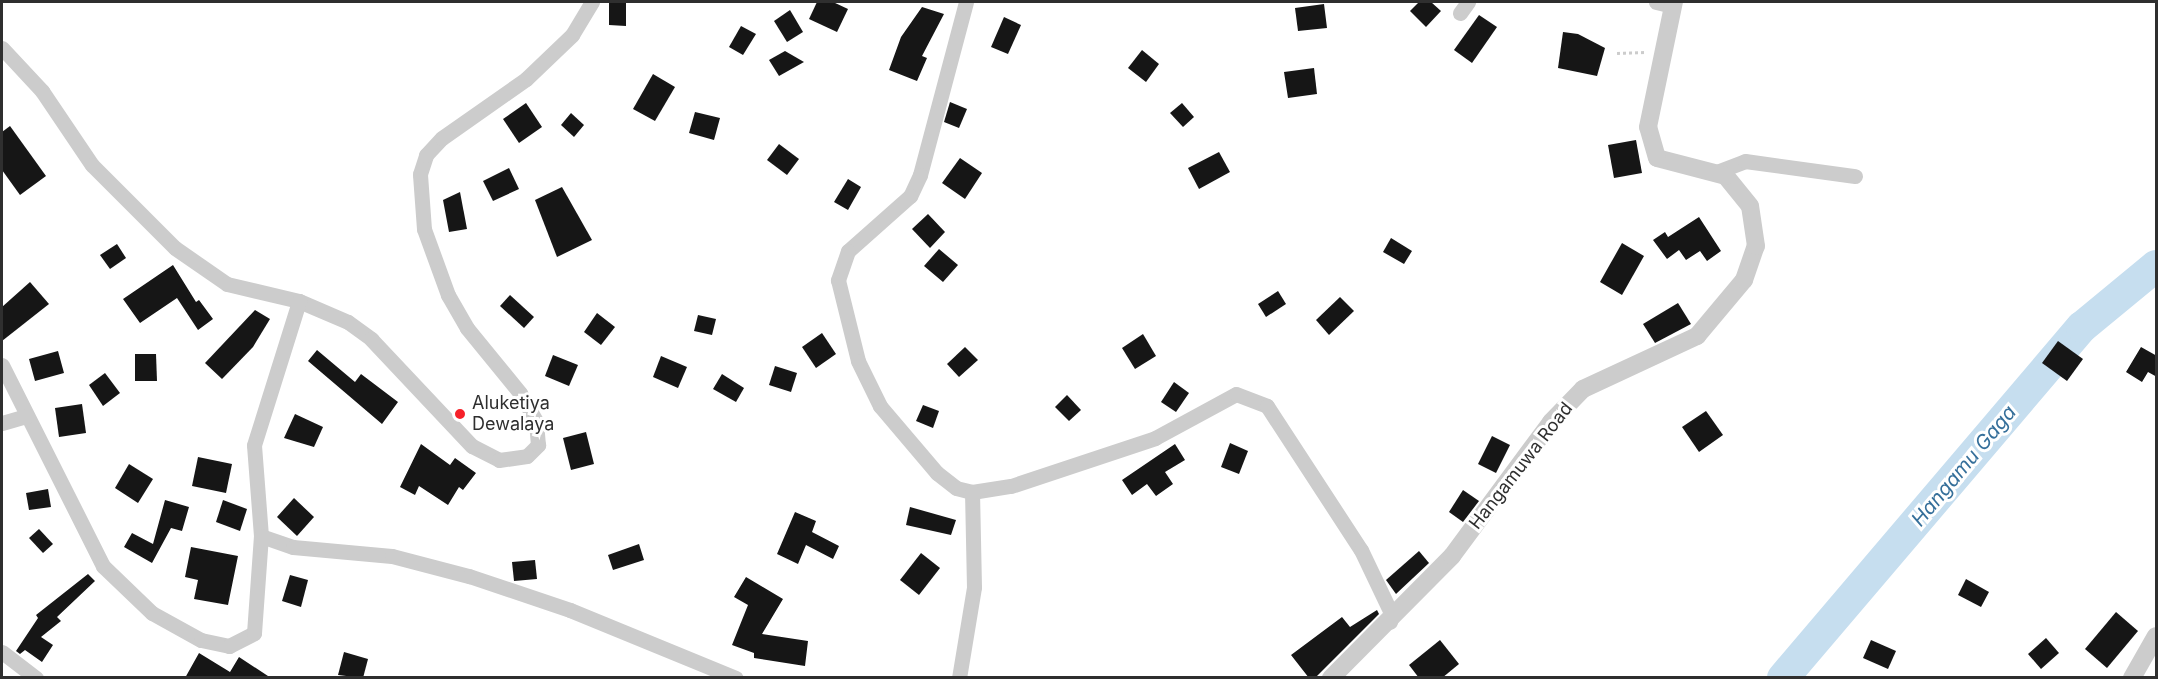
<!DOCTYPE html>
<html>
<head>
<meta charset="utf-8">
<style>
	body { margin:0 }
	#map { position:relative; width:2158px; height:679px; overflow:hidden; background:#fff; font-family:Inter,sans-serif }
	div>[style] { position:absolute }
	.river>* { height:32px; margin:-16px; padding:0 16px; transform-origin:16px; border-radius:16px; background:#c6deef }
	.building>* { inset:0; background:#161616 }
	.path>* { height:3px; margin-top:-1.5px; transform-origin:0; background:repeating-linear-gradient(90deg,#ccc 0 3px,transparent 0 6px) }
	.minor>* { height:15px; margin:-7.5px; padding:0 7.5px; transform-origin:7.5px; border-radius:7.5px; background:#ccc }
	.tertiary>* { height:18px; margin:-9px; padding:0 9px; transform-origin:9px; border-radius:9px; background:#ccc }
	.dots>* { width:16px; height:16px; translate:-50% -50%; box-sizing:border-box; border:3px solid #fff; border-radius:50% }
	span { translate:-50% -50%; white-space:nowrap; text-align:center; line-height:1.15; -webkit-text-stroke:6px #fff; paint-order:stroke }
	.poi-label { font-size:18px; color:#2f2f2f }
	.left { translate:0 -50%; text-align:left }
	.street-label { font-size:18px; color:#2f2f2f }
	.water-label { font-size:20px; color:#356f9a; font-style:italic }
	.frame { position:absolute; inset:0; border:3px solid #2f2f2f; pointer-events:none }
</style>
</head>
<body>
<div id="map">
	<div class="river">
		<div style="left:1783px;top:678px;width:461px;rotate:-49.6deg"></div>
		<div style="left:2082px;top:327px;width:96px;rotate:-39.5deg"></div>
	</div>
	<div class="building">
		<div style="clip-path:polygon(609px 2px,626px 2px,626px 26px,609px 25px)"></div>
		<div style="clip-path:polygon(817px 2px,833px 2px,848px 9px,837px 32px,809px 19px)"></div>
		<div style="clip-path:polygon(1419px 2px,1431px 2px,1441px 11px,1426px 27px,1410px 11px)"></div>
		<div style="clip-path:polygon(1324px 4px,1327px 28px,1298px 31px,1295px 8px)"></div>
		<div style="clip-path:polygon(922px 7px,944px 14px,922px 56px,927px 58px,917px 81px,889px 70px,901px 37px)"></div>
		<div style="clip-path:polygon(790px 10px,803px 32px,787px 42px,774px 21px)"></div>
		<div style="clip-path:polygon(1479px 15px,1497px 27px,1472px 63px,1454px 50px)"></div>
		<div style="clip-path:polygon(1004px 17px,1021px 25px,1008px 54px,991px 47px)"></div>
		<div style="clip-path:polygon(741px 26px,756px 34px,743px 55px,729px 47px)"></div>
		<div style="clip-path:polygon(1563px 32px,1578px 34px,1605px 48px,1597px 76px,1558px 68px)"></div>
		<div style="clip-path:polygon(1142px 50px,1159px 64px,1146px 82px,1128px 68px)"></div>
		<div style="clip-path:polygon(785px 51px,804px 62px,779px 76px,769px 60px)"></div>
		<div style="clip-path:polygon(1314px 68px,1317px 94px,1288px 98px,1284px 72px)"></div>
		<div style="clip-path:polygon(653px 74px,675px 87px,655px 121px,633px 109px)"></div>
		<div style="clip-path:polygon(950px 102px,967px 109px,959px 128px,944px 122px)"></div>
		<div style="clip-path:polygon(526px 103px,542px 127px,519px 143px,503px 119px)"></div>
		<div style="clip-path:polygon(1182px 103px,1194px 117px,1183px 127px,1170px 113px)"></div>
		<div style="clip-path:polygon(695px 112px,720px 118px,714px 140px,689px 133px)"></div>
		<div style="clip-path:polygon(571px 113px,584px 125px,574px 137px,561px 125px)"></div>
		<div style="clip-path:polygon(10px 126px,46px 176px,20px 195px,2px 170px,2px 132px)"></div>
		<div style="clip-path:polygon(1636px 140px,1642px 173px,1614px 178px,1608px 145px)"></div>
		<div style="clip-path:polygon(779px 144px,799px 159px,787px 175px,767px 160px)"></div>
		<div style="clip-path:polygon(1219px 152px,1230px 172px,1199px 189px,1188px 168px)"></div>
		<div style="clip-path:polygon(960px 158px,982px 173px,965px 199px,942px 183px)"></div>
		<div style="clip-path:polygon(509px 168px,519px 189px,493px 201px,483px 181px)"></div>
		<div style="clip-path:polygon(848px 179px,861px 187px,848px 210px,834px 202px)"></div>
		<div style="clip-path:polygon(562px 187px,592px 240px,557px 257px,535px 200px)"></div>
		<div style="clip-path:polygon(460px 192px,467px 229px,449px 232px,443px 200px)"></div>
		<div style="clip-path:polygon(928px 214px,945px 232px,930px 248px,912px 229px)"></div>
		<div style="clip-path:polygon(1699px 217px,1721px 251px,1707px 261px,1700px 251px,1686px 260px,1679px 250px,1667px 259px,1653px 240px,1665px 232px,1668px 237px)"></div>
		<div style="clip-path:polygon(1391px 238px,1412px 251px,1404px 264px,1383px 252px)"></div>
		<div style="clip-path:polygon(1622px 243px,1644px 256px,1622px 295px,1600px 282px)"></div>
		<div style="clip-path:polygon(117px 244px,126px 258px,110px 269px,100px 255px)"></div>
		<div style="clip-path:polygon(939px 249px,958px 265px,943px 282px,924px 266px)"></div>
		<div style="clip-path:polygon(173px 265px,196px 302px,199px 300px,213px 319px,198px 330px,177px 298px,140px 323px,123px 299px)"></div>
		<div style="clip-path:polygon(30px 282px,49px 304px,2px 341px,2px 307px)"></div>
		<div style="clip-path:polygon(1278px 291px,1286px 304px,1266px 317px,1258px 304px)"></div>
		<div style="clip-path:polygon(510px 295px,534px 317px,524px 328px,500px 306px)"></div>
		<div style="clip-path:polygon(1340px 297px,1354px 311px,1329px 335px,1316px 320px)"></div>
		<div style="clip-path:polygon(1678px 303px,1691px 324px,1655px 343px,1643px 324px)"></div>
		<div style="clip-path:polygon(255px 310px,270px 319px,253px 347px,222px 379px,205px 363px)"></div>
		<div style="clip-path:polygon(597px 313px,615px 327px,601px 345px,584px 332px)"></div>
		<div style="clip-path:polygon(698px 315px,716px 319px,712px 335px,694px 331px)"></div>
		<div style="clip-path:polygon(822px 333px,836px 354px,816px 368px,802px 347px)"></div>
		<div style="clip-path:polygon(1143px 334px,1156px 356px,1135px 369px,1122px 348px)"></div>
		<div style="clip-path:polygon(2058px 341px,2083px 359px,2067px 381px,2042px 363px)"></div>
		<div style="clip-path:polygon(965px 347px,978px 360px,959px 377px,947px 364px)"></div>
		<div style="clip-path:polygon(2141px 347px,2157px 356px,2157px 377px,2148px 372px,2142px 382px,2126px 372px)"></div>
		<div style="clip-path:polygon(317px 350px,355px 382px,361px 374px,398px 402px,382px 424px,308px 361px)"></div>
		<div style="clip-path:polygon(58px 351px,64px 373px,35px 381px,29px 359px)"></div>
		<div style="clip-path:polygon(135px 354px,156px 354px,157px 381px,135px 381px)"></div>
		<div style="clip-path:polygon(553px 355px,578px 365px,569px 386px,545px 376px)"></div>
		<div style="clip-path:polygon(661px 356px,687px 367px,678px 388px,653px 377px)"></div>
		<div style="clip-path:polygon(775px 366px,797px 373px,791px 392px,769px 385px)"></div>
		<div style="clip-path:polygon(105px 373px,120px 393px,103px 406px,89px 385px)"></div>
		<div style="clip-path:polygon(722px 374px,744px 388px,736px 402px,713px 389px)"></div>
		<div style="clip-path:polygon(1174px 382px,1189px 393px,1176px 412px,1161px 402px)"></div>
		<div style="clip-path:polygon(1067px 395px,1081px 410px,1069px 421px,1055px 407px)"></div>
		<div style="clip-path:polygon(82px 404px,86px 433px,59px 437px,55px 408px)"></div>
		<div style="clip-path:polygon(923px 405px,939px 411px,933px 428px,916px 421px)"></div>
		<div style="clip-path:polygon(1706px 411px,1723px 435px,1699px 452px,1682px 427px)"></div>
		<div style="clip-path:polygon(295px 414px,323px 427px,314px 447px,284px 438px)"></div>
		<div style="clip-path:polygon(586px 432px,594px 464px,571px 470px,563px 438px)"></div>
		<div style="clip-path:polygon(1492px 436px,1510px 445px,1496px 473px,1478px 464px)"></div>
		<div style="clip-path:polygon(1230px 443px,1248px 451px,1239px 474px,1221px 467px)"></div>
		<div style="clip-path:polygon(421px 444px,450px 465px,455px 458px,476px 473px,463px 490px,459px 487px,448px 505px,419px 486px,415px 495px,400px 487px)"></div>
		<div style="clip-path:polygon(1175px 444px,1185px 460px,1165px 472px,1173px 484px,1156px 496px,1147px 484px,1132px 495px,1122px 480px)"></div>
		<div style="clip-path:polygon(198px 457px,232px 464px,226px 493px,192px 486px)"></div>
		<div style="clip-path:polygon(129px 464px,153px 479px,138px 503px,115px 488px)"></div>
		<div style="clip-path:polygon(48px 489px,51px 507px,29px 510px,26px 493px)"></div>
		<div style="clip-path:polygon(1463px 490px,1479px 501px,1463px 522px,1449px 512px)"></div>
		<div style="clip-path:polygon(294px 498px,314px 517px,297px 536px,277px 517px)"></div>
		<div style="clip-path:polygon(165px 500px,189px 507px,182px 531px,171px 528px,152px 563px,124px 547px,132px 533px,153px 544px)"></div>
		<div style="clip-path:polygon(223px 500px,247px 509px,240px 531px,216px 522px)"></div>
		<div style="clip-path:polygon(910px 507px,956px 520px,951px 535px,906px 525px)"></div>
		<div style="clip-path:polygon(795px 512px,816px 521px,812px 532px,839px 546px,833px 559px,806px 545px,798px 564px,777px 554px)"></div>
		<div style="clip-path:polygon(39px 529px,53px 544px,43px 553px,29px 538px)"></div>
		<div style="clip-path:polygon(639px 544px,644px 560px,613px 570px,608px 555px)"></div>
		<div style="clip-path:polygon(191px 547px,238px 556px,228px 605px,194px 599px,198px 580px,185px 577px)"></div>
		<div style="clip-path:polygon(1419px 551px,1429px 563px,1396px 594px,1386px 580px)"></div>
		<div style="clip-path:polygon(921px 553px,940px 568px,919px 595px,900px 580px)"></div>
		<div style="clip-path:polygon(535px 560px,537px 579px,514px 581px,512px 562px)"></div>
		<div style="clip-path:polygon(88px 574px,95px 581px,57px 617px,61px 621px,41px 637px,53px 645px,42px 662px,25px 650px,20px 654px,16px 651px,38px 618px,36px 615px)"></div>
		<div style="clip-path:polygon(290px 575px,308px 580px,301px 607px,282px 601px)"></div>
		<div style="clip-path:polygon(746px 577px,783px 599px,762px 634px,808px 641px,805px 666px,754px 658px,754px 653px,732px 645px,748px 605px,734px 597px)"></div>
		<div style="clip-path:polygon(1966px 579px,1989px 592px,1981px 607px,1958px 595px)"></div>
		<div style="clip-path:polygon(1377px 610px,1379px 614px,1315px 678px,1309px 678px,1291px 655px,1342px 617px,1350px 627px)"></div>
		<div style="clip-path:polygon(2116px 612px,2138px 631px,2107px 668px,2085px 649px)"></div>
		<div style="clip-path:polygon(2046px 638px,2059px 653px,2041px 669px,2028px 654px)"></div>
		<div style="clip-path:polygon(1440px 640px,1459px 664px,1442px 678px,1419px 678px,1409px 665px)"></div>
		<div style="clip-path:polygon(1871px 640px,1896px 651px,1888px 669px,1863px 658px)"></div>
		<div style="clip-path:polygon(344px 652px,368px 659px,363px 678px,338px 675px)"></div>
		<div style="clip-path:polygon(199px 653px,230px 672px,239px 657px,271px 678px,185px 678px)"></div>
	</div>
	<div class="path">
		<div style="left:1617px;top:53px;width:28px;rotate:-2deg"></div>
	</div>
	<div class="minor">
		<div style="left:966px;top:2px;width:179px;rotate:104.9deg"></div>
		<div style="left:920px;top:175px;width:23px;rotate:115deg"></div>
		<div style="left:910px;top:196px;width:83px;rotate:138.4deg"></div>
		<div style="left:848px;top:251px;width:31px;rotate:109deg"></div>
		<div style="left:838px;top:280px;width:83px;rotate:76.1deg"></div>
		<div style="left:858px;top:361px;width:50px;rotate:63.9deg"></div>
		<div style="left:880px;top:406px;width:88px;rotate:49.6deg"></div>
		<div style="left:937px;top:473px;width:24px;rotate:38deg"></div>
		<div style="left:956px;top:488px;width:16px;rotate:14deg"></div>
		<div style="left:972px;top:492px;width:39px;rotate:-9deg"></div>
		<div style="left:1011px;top:486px;width:152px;rotate:-18.4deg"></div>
		<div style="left:1155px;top:438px;width:92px;rotate:-28.5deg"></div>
		<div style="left:1236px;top:394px;width:33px;rotate:21deg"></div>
		<div style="left:1267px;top:406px;width:172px;rotate:56.9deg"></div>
		<div style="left:1361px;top:550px;width:72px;rotate:64.5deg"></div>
		<div style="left:1392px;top:615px;width:7px;rotate:106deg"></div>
		<div style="left:1656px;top:2px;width:17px;rotate:13deg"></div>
		<div style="left:1460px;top:13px;width:14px;rotate:-54deg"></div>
		<div style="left:2px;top:48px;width:59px;rotate:47.1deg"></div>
		<div style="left:42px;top:91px;width:89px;rotate:56deg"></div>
		<div style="left:92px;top:165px;width:117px;rotate:45deg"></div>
		<div style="left:175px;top:248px;width:63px;rotate:34.7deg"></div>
		<div style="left:227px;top:284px;width:74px;rotate:13.3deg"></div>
		<div style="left:299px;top:301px;width:53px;rotate:23.2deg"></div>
		<div style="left:348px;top:322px;width:29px;rotate:36deg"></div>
		<div style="left:371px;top:339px;width:147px;rotate:46.7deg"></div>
		<div style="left:472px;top:446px;width:30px;rotate:27deg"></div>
		<div style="left:499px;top:460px;width:28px;rotate:-8deg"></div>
		<div style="left:527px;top:456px;width:16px;rotate:-45deg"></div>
		<div style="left:538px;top:445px;width:24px;rotate:-95deg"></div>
		<div style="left:536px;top:421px;width:32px;rotate:-120deg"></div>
		<div style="left:520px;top:393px;width:84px;rotate:-129.2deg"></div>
		<div style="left:467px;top:328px;width:38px;rotate:-120deg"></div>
		<div style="left:448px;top:295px;width:70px;rotate:-110deg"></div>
		<div style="left:424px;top:229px;width:55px;rotate:-94.2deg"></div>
		<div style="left:420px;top:174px;width:20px;rotate:-72deg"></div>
		<div style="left:426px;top:155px;width:23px;rotate:-47deg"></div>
		<div style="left:442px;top:138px;width:103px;rotate:-35.1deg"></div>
		<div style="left:526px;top:79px;width:64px;rotate:-43.7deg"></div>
		<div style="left:572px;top:35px;width:39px;rotate:-59deg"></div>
		<div style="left:1714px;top:173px;width:33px;rotate:-21deg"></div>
		<div style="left:1745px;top:161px;width:111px;rotate:7.8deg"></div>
		<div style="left:2px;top:365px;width:225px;rotate:63.3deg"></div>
		<div style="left:103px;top:566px;width:68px;rotate:43.8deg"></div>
		<div style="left:152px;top:613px;width:56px;rotate:28.9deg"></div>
		<div style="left:201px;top:640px;width:29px;rotate:12deg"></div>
		<div style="left:229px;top:646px;width:28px;rotate:-27deg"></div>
		<div style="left:254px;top:633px;width:97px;rotate:-85.9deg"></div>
		<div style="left:261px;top:536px;width:91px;rotate:-94.4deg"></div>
		<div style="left:254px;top:445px;width:151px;rotate:-72.6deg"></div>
		<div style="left:2px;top:423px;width:26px;rotate:-16deg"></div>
		<div style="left:261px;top:536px;width:34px;rotate:19deg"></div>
		<div style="left:293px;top:547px;width:99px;rotate:5.2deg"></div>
		<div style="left:392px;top:556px;width:80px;rotate:14.6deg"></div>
		<div style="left:469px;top:576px;width:107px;rotate:18.6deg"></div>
		<div style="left:570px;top:610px;width:179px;rotate:22.3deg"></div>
		<div style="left:2px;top:652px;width:43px;rotate:37.4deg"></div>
		<div style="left:959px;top:678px;width:92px;rotate:-80.6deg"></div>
		<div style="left:974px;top:587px;width:95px;rotate:-91.2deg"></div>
	</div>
	<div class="tertiary">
		<div style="left:1331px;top:678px;width:172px;rotate:-45.2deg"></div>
		<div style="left:1452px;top:556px;width:167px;rotate:-53.5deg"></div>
		<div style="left:1551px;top:422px;width:46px;rotate:-45.9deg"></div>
		<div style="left:1583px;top:389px;width:126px;rotate:-24.9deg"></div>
		<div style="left:1697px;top:336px;width:73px;rotate:-50deg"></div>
		<div style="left:1744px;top:280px;width:36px;rotate:-71deg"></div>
		<div style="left:1756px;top:246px;width:40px;rotate:-98.5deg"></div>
		<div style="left:1750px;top:206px;width:38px;rotate:-129deg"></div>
		<div style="left:1726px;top:176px;width:71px;rotate:-165.4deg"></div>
		<div style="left:1657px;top:158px;width:32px;rotate:-106deg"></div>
		<div style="left:1648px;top:127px;width:128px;rotate:-78.3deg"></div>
		<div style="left:2132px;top:678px;width:48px;rotate:-60.3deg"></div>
	</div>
	<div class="dots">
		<div style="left:460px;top:414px;background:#f62129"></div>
	</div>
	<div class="poi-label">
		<span class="left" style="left:472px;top:414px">Aluketiya<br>Dewalaya</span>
	</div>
	<div class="street-label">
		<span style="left:1521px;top:466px;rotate:-52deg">Hangamuwa Road</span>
	</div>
	<div class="water-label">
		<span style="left:1964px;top:466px;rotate:-50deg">Hangamu Gaga</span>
	</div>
	<div class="frame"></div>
</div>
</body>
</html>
